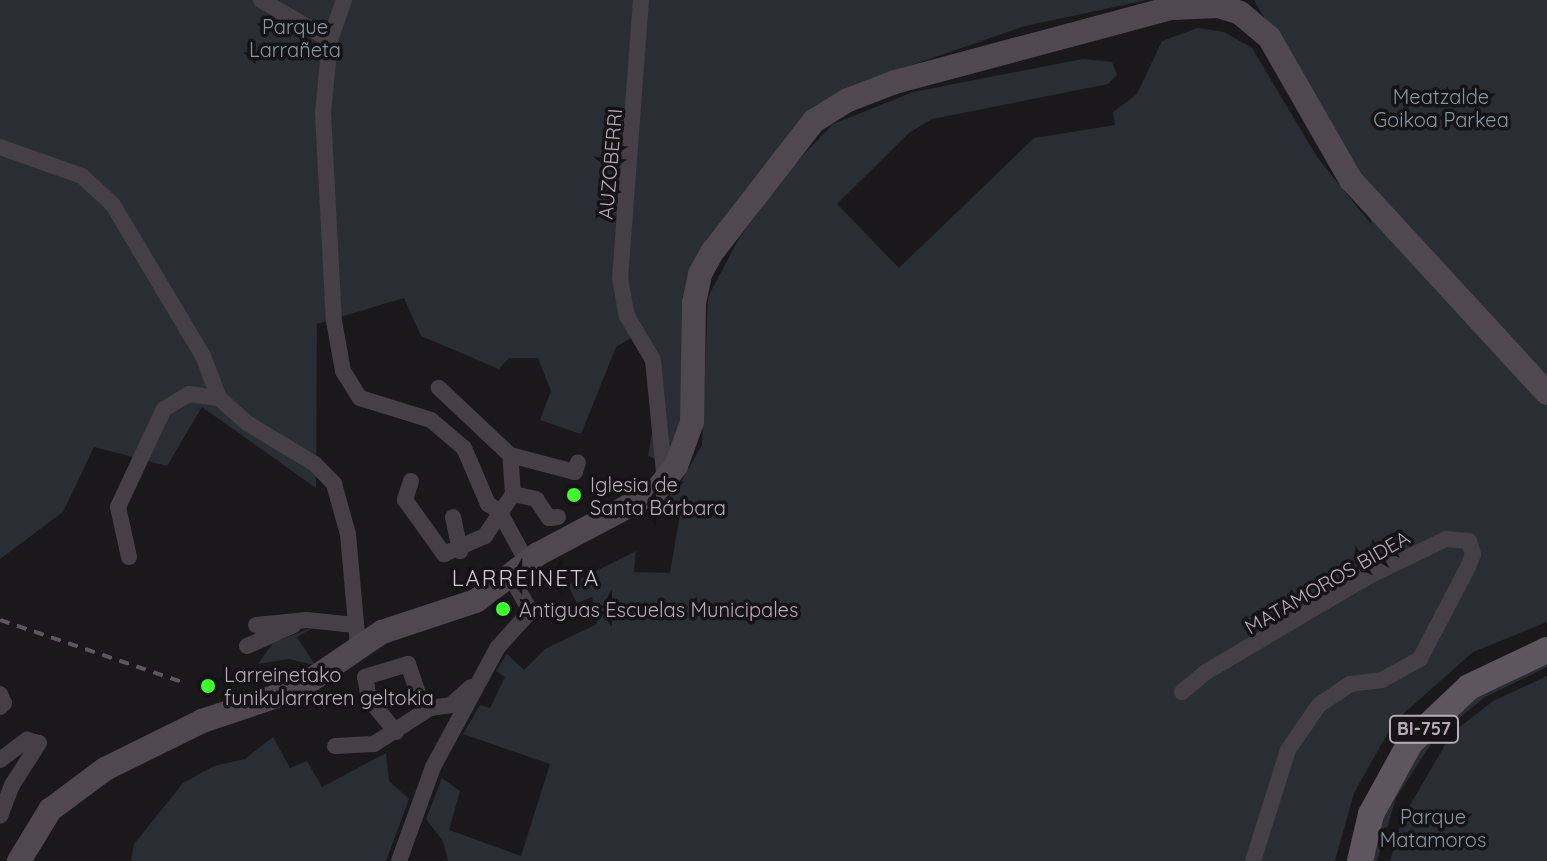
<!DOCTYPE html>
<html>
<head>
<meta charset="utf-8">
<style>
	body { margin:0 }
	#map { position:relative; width:1547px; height:861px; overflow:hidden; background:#1a181a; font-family:Quicksand,sans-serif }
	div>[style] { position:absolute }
	.green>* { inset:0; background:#282e33 }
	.street>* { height:16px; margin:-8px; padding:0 8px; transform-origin:8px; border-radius:8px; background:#464046 }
	.secondary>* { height:24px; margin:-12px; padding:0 12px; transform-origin:12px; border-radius:12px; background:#50474f }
	.primary>* { height:26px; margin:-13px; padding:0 13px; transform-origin:13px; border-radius:13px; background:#5f555e }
	.rail>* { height:4px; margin-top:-2px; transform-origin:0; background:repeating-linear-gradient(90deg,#5f555e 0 10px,transparent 0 18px) }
	.dots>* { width:22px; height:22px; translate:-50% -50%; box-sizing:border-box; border:4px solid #151315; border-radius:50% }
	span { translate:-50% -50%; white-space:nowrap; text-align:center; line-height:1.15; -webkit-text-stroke:7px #151315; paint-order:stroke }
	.shield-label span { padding:2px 6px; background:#151315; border:2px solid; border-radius:6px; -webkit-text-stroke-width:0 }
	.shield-label { font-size:18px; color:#baaabb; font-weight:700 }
	.park-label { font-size:20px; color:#809aa6 }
	.street-label { font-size:20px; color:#baaabb }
	.poi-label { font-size:20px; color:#baaabb }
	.left { translate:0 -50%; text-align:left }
	.neighbourhood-label { font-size:22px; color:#d6cbd6; letter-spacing:2px }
</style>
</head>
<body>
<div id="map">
	<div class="green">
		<div style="clip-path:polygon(0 0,1147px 0,1025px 26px,970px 45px,845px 88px,813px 109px,715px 233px,687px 402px,666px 463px,648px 456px,653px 427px,645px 356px,633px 337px,616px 347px,581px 434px,540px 420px,551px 391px,538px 358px,509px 358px,499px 369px,421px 336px,404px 298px,317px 324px,316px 488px,202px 407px,167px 466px,94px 447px,63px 512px,0 559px)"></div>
		<div style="clip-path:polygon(1254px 0,1547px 0,1547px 622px,1473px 652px,1394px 722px,1354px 793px,1335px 861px,448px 861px,443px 841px,426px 819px,442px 778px,460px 791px,449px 830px,521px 856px,550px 764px,463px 734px,480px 705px,490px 708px,505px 677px,496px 671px,507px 654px,524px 670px,545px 649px,597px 624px,592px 597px,577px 603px,568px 585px,636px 551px,634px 572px,670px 573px,680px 514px,648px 513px,675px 492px,702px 445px,708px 297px,738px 240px,789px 170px,833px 124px,913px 92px,1083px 59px,1112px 62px,1117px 75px,1108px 84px,932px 119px,909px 133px,837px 204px,899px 268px,1034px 138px,1115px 125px,1113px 112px,1137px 94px,1162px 41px,1198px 28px,1224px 32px,1252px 48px,1317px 157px,1371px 224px,1373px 192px,1333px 137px)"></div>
		<div style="clip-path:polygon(316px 626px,297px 637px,315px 665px,289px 659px,258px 664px,273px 643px)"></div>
		<div style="clip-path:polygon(1547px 659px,1547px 667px,1485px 697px,1434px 739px,1396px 798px,1377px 861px,1370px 861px,1384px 810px,1412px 757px,1481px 691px)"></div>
		<div style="clip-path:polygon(1547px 676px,1547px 861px,1390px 861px,1402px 819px,1452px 733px,1493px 701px)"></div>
		<div style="clip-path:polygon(273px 737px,290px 768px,307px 761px,322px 787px,386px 753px,389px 781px,409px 799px,386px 861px,131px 861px,134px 844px,183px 783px,214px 766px,245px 759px)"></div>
	</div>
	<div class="street">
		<div style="left:261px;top:0;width:80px;rotate:30.1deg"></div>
		<div style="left:344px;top:0;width:42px;rotate:109.3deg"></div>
		<div style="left:330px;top:40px;width:73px;rotate:95.5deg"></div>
		<div style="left:323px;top:113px;width:208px;rotate:87deg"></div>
		<div style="left:334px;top:321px;width:51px;rotate:79.8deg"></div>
		<div style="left:343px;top:371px;width:32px;rotate:58deg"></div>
		<div style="left:360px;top:398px;width:74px;rotate:17.2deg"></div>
		<div style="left:431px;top:420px;width:43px;rotate:40.3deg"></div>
		<div style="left:464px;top:448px;width:61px;rotate:66.8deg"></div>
		<div style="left:488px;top:504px;width:13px;rotate:32deg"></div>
		<div style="left:499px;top:511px;width:58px;rotate:61.2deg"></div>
		<div style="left:641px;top:0;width:279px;rotate:94.3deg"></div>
		<div style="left:620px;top:278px;width:39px;rotate:80deg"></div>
		<div style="left:627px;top:316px;width:51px;rotate:59.4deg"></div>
		<div style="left:653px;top:360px;width:123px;rotate:84.4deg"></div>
		<div style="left:0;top:147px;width:87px;rotate:19.5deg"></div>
		<div style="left:82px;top:176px;width:42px;rotate:43.1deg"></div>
		<div style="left:113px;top:205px;width:176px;rotate:59.2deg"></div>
		<div style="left:203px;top:356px;width:45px;rotate:69.1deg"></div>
		<div style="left:510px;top:455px;width:67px;rotate:14.7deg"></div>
		<div style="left:575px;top:472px;width:10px;rotate:-73deg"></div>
		<div style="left:411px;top:481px;width:20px;rotate:108deg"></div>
		<div style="left:405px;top:500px;width:67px;rotate:54.2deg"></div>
		<div style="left:444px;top:554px;width:45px;rotate:-23.7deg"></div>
		<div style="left:485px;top:536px;width:50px;rotate:-56.3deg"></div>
		<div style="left:513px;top:494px;width:39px;rotate:-94deg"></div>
		<div style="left:510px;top:455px;width:98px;rotate:-136.7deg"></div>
		<div style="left:513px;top:494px;width:24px;rotate:12deg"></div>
		<div style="left:536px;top:499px;width:23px;rotate:56deg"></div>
		<div style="left:549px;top:518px;width:9px;rotate:-6deg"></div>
		<div style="left:453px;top:517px;width:35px;rotate:78deg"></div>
		<div style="left:129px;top:557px;width:51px;rotate:-102.4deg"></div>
		<div style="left:118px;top:507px;width:108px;rotate:-64.9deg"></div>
		<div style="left:164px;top:409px;width:29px;rotate:-31deg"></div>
		<div style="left:189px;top:394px;width:30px;rotate:8deg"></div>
		<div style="left:219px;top:398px;width:38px;rotate:42deg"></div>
		<div style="left:247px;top:423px;width:79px;rotate:31.1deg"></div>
		<div style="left:315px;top:464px;width:28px;rotate:46deg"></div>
		<div style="left:334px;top:484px;width:52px;rotate:74.4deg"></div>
		<div style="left:348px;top:534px;width:113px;rotate:84.9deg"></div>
		<div style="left:256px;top:625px;width:51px;rotate:-5.6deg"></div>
		<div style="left:307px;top:620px;width:48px;rotate:5.9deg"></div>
		<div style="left:247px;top:646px;width:51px;rotate:-24.1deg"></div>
		<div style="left:1182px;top:692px;width:31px;rotate:-40deg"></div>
		<div style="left:1206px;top:672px;width:191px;rotate:-30.5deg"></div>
		<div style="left:1371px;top:575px;width:83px;rotate:-25.6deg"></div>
		<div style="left:1446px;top:539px;width:23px;rotate:5deg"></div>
		<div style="left:1469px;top:541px;width:14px;rotate:73deg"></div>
		<div style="left:1473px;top:554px;width:14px;rotate:111deg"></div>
		<div style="left:1468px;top:567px;width:104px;rotate:117.6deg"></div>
		<div style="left:1420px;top:659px;width:43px;rotate:151.1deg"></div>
		<div style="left:1382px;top:680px;width:32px;rotate:173deg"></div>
		<div style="left:1350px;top:684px;width:37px;rotate:146deg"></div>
		<div style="left:1319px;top:705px;width:55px;rotate:124.6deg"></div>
		<div style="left:1288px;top:750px;width:116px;rotate:107.5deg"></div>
		<div style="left:0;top:694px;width:10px;rotate:66deg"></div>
		<div style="left:4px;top:703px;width:6px;rotate:135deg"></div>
		<div style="left:396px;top:732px;width:43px;rotate:-129.3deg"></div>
		<div style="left:369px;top:699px;width:22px;rotate:-100deg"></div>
		<div style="left:365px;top:677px;width:45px;rotate:-16.8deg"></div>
		<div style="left:408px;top:664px;width:50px;rotate:71.2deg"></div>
		<div style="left:335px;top:746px;width:39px;rotate:-3deg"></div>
		<div style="left:374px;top:744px;width:67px;rotate:-32.7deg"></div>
		<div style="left:430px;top:708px;width:21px;rotate:-8deg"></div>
		<div style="left:451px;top:705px;width:27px;rotate:-42deg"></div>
		<div style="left:0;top:760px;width:34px;rotate:-37deg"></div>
		<div style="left:27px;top:740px;width:12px;rotate:14deg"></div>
		<div style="left:39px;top:743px;width:50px;rotate:122.7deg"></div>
		<div style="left:12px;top:785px;width:33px;rotate:111deg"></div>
		<div style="left:399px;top:861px;width:100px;rotate:-70.1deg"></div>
		<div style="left:433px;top:767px;width:136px;rotate:-61.6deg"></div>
		<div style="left:498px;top:647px;width:42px;rotate:-47.9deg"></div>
		<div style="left:526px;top:616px;width:9px;rotate:-77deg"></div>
		<div style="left:528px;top:607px;width:34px;rotate:-120deg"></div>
	</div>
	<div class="secondary">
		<div style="left:19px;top:861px;width:60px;rotate:-58.7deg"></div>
		<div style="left:50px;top:810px;width:69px;rotate:-36.7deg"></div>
		<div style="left:105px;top:769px;width:108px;rotate:-26.3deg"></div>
		<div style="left:202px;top:721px;width:101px;rotate:-18.4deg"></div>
		<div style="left:298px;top:689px;width:102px;rotate:-34.2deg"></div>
		<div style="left:382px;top:632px;width:99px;rotate:-18.3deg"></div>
		<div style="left:476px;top:601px;width:78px;rotate:-37.2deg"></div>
		<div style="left:538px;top:554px;width:132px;rotate:-27.9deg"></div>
		<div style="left:655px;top:492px;width:33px;rotate:-51deg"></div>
		<div style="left:676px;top:466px;width:47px;rotate:-70deg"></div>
		<div style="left:692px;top:422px;width:119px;rotate:-89deg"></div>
		<div style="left:694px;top:303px;width:30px;rotate:-78deg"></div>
		<div style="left:700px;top:274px;width:26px;rotate:-61deg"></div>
		<div style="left:713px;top:251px;width:165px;rotate:-52.2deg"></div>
		<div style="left:814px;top:121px;width:40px;rotate:-32deg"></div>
		<div style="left:848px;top:100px;width:50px;rotate:-21deg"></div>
		<div style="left:895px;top:82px;width:287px;rotate:-15deg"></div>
		<div style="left:1172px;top:8px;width:47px;rotate:-2.4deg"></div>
		<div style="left:1219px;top:6px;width:22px;rotate:18deg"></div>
		<div style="left:1240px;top:13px;width:38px;rotate:40deg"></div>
		<div style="left:1269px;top:37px;width:165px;rotate:60.2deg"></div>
		<div style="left:1351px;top:180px;width:289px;rotate:47.4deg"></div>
	</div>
	<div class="primary">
		<div style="left:1360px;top:861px;width:48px;rotate:-76.8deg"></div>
		<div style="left:1371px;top:814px;width:81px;rotate:-61.2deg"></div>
		<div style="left:1410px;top:743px;width:81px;rotate:-43.5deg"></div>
		<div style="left:1469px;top:687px;width:86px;rotate:-25.4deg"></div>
	</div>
	<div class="rail">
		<div style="left:0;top:620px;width:192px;rotate:18.8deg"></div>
	</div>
	<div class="dots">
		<div style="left:574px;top:495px;background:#3ffb2f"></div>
		<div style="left:503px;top:609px;background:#3ffb2f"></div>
		<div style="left:208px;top:686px;background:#3ffb2f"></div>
	</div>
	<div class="shield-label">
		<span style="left:1424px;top:729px">BI-757</span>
	</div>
	<div class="park-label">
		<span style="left:295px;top:38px">Parque<br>Larrañeta</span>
		<span style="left:1441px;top:108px">Meatzalde<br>Goikoa Parkea</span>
		<span style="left:1433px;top:828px">Parque<br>Matamoros</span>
	</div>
	<div class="street-label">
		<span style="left:610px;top:164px;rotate:-85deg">AUZOBERRI</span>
		<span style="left:1327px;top:582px;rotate:-30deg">MATAMOROS BIDEA</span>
	</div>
	<div class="poi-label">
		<span class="left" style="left:590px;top:496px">Iglesia de<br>Santa Bárbara</span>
		<span class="left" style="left:519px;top:609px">Antiguas Escuelas Municipales</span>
		<span class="left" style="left:224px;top:686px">Larreinetako<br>funikularraren geltokia</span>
	</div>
	<div class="neighbourhood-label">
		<span style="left:526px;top:579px">LARREINETA</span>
	</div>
</div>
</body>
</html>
